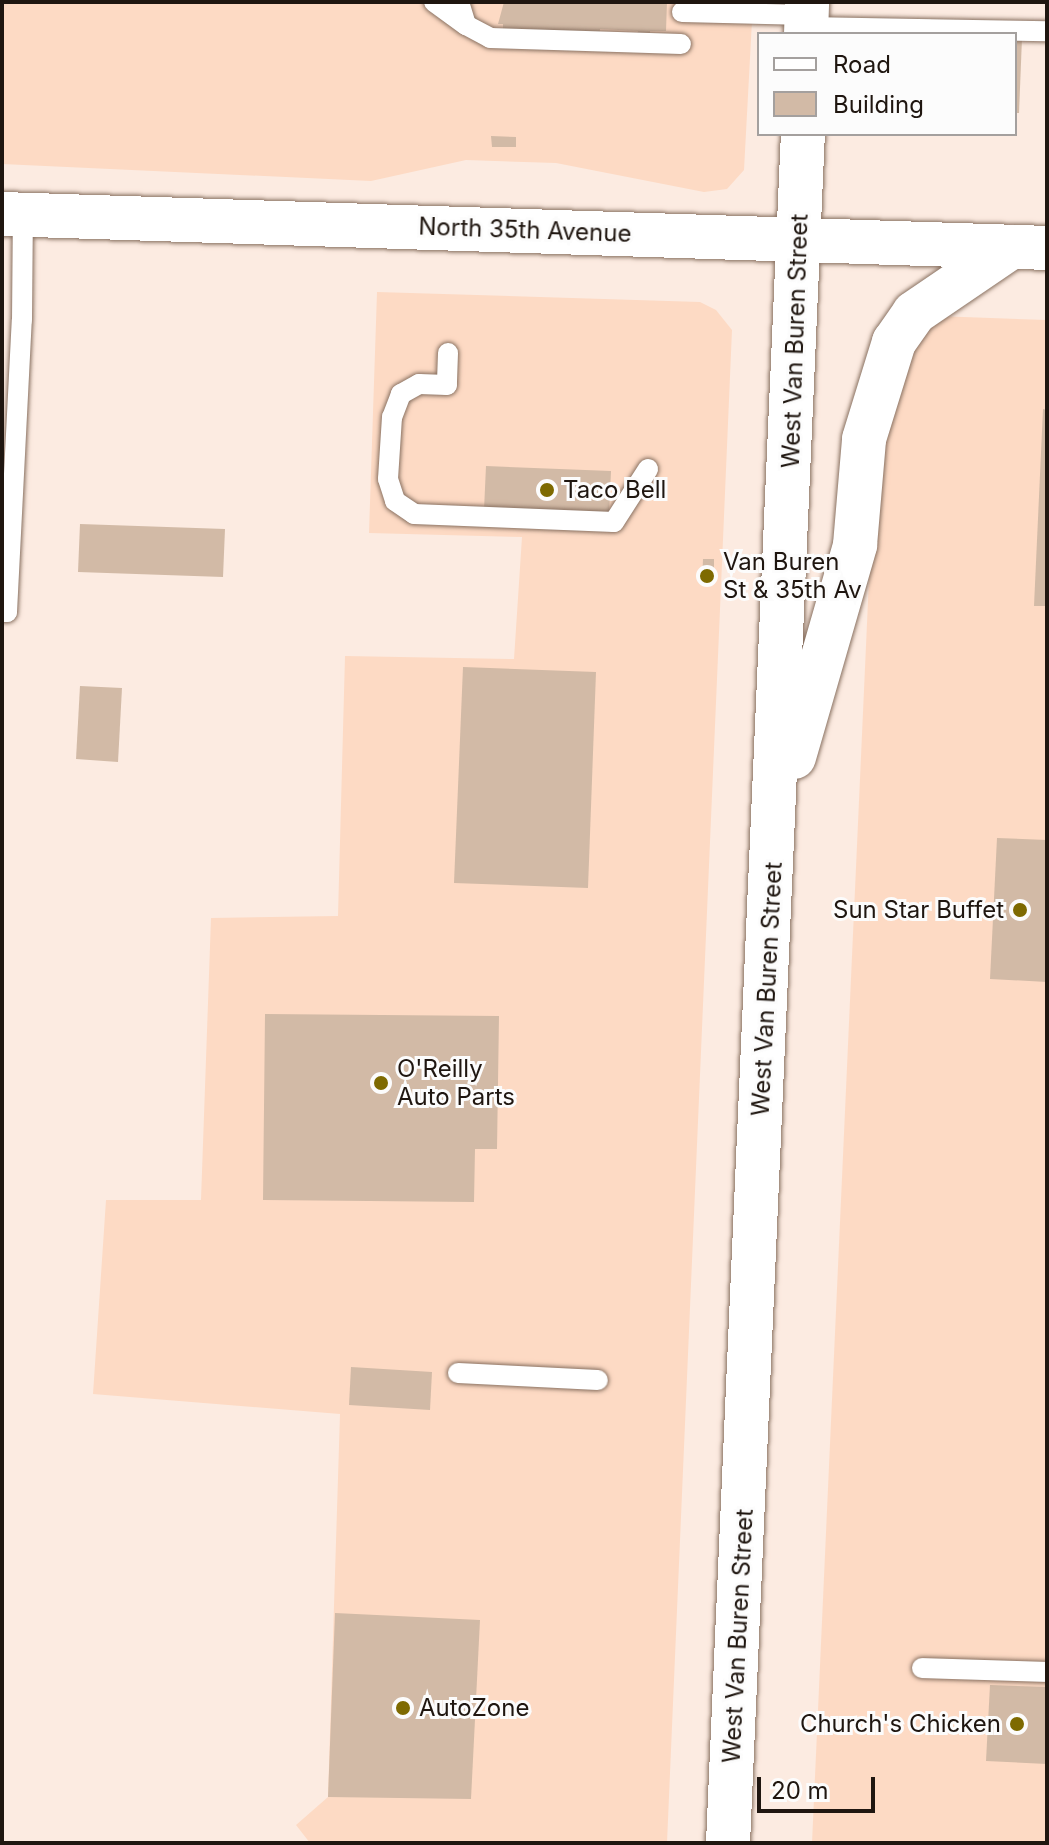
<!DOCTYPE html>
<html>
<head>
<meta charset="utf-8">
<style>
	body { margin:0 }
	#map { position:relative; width:1049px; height:1845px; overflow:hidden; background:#fcebe1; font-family:Inter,sans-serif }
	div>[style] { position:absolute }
	.built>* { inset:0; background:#fddac4 }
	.building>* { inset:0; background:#d2baa6 }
	.roads { filter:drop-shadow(0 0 2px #897161) drop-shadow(0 0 2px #897161) }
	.lane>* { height:20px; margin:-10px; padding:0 10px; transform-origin:10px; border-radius:10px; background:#fff }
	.secondary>* { height:44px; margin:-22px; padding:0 22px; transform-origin:22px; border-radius:22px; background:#fff }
	.primary>* { height:44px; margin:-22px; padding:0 22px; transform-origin:22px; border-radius:22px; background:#fff }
	.dots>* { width:22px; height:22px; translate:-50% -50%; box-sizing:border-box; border:4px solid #fcfcfc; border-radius:50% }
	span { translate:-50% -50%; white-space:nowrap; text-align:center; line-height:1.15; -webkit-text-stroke:6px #fcfcfc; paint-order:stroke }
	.street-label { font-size:24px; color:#1f1610 }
	.poi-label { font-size:24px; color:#1f1610 }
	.left { translate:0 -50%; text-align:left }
	.right { translate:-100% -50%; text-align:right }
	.frame { position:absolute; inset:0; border:4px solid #1f1610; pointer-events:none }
	.legend { position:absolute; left:757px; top:32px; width:260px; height:104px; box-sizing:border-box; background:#fcfcfc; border:2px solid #a4a09e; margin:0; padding:10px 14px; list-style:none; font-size:24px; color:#1f1610 }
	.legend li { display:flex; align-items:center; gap:16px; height:40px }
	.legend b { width:40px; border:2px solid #a4a09e }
	.scale { position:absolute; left:757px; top:1777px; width:118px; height:36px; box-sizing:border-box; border:4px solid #1f1610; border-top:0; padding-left:10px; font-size:24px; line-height:28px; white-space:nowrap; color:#1f1610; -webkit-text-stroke:6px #fcfcfc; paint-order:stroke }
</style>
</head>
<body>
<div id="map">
	<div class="built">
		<div style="clip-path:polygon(2px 2px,753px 2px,744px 170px,727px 189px,704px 192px,556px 163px,466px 160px,371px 181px,2px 164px)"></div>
		<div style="clip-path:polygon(377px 292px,700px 302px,716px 310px,732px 330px,667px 1843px,310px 1843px,296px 1825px,328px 1797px,340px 1414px,93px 1394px,106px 1200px,201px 1200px,211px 918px,338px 916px,345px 656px,514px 659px,522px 537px,369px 533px)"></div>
		<div style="clip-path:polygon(936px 316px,1047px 320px,1047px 1843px,812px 1843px,876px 424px,915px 331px)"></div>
	</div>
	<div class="building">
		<div style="clip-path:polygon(504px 2px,667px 2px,666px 31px,650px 31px,650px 37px,637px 37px,638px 31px,600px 29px,600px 36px,503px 33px,503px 24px,498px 24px)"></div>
		<div style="clip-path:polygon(1015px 38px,1022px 38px,1019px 113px,1015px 113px)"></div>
		<div style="clip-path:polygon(491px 136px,516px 137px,516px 147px,492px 147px)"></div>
		<div style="clip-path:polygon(1043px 409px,1047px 410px,1047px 606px,1034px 606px)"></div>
		<div style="clip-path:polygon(486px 466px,611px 471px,609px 515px,484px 510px)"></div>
		<div style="clip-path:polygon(80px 524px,225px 529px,223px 577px,78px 572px)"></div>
		<div style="clip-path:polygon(703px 559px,714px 559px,714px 583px,702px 583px)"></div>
		<div style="clip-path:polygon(463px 667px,596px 672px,588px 888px,454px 883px)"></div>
		<div style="clip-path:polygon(80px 686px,122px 688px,118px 762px,76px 759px)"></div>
		<div style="clip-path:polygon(997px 838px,1047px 840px,1047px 982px,990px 979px)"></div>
		<div style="clip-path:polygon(265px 1014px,499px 1016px,497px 1149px,475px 1149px,474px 1202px,263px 1200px)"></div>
		<div style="clip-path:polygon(351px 1367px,432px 1372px,430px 1410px,349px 1405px)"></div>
		<div style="clip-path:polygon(335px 1613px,480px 1620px,471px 1799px,328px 1797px)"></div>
		<div style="clip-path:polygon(990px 1685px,1047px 1687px,1047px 1764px,986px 1761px)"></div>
	</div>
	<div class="roads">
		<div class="lane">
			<div style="left:434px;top:2px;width:39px;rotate:36deg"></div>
			<div style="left:459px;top:2px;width:24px;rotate:73deg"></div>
			<div style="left:466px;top:25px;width:27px;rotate:28deg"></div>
			<div style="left:490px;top:38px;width:191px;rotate:1.8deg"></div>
			<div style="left:682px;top:12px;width:125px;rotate:1.4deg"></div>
			<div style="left:806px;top:27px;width:241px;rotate:1deg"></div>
			<div style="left:448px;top:353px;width:32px;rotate:92deg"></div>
			<div style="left:447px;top:385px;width:28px;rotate:-178deg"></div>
			<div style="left:419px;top:384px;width:21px;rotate:151deg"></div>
			<div style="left:401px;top:394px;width:25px;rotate:111deg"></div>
			<div style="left:392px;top:417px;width:62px;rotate:93.7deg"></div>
			<div style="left:388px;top:479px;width:23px;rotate:72deg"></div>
			<div style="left:395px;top:501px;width:23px;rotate:34deg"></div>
			<div style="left:414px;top:514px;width:200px;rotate:2.3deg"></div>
			<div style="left:614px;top:522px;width:63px;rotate:-57.3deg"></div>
			<div style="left:2px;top:612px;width:5px"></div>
			<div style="left:7px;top:612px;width:292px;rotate:-87.1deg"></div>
			<div style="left:22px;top:320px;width:106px;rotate:-89.5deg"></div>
			<div style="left:458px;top:1373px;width:140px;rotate:2.9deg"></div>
			<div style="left:922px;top:1668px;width:125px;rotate:1.8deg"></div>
		</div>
		<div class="secondary">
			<div style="left:2px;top:214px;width:1046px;rotate:1.86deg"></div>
		</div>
		<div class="primary">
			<div style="left:806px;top:34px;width:32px;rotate:-88deg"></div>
			<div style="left:794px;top:757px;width:221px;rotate:-73.9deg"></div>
			<div style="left:855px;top:545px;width:106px;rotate:-85.1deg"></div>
			<div style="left:864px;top:439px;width:102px;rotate:-72.8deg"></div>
			<div style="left:894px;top:342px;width:35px;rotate:-55deg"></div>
			<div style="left:914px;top:313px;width:117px;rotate:-34.2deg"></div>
			<div style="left:728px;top:1843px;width:1711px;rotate:-87.49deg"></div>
		</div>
	</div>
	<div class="dots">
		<div style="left:547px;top:490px;background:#7e6a01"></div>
		<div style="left:707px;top:576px;background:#7e6a01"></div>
		<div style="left:1020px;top:910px;background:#7e6a01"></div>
		<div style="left:381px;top:1083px;background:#7e6a01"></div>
		<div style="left:403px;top:1708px;background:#7e6a01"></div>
		<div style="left:1017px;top:1724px;background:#7e6a01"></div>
	</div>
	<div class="street-label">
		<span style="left:525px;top:230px;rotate:2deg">North 35th Avenue</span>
		<span style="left:795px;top:341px;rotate:-88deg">West Van Buren Street</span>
		<span style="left:767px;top:989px;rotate:-87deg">West Van Buren Street</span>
		<span style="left:738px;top:1636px;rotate:-87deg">West Van Buren Street</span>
	</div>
	<div class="poi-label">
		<span class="left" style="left:563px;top:490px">Taco Bell</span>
		<span class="left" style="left:723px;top:576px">Van Buren<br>St &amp; 35th Av</span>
		<span class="right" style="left:1004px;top:910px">Sun Star Buffet</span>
		<span class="left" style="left:397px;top:1083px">O'Reilly<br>Auto Parts</span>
		<span class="left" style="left:419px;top:1708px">AutoZone</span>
		<span class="right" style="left:1001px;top:1724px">Church's Chicken</span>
	</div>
	<div class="frame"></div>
	<ul class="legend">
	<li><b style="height:10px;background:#fff"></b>Road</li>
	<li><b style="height:22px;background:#d2baa6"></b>Building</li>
	</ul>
	<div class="scale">20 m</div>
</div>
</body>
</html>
